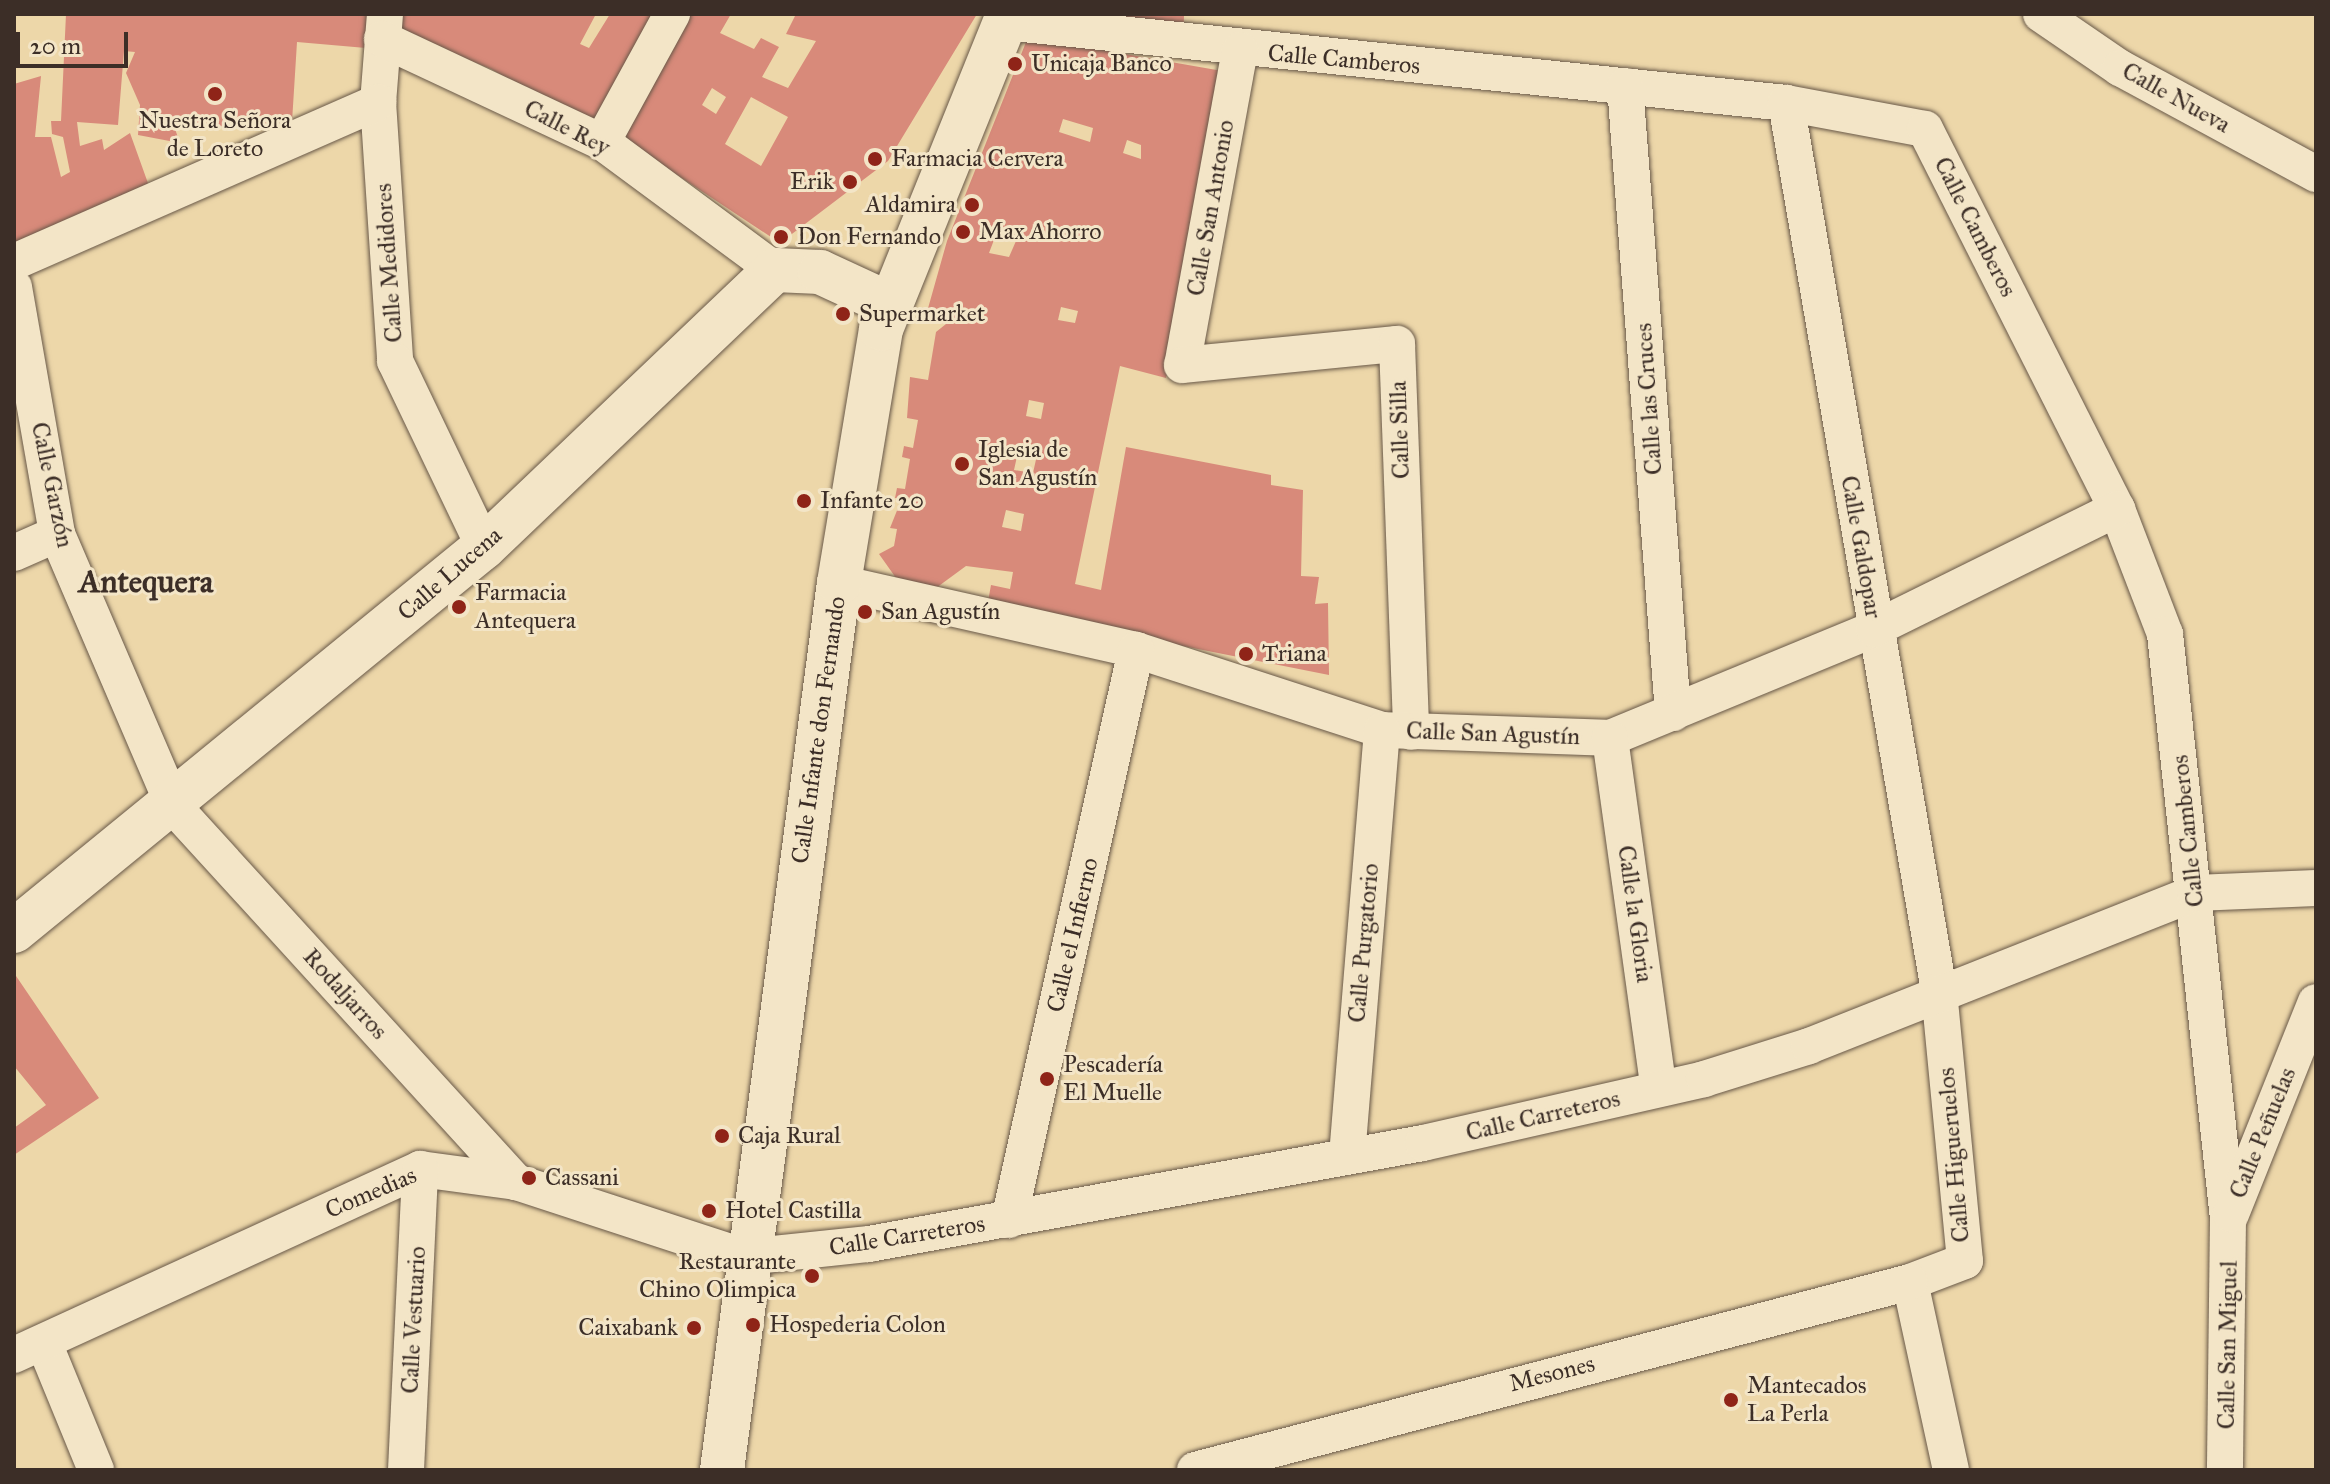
<!DOCTYPE html>
<html>
<head>
<meta charset="utf-8">
<style>
	body { margin:0 }
	#map { position:relative; width:2330px; height:1484px; overflow:hidden; background:#edd7a9; font-family:"IM FELL Great Primer",serif }
	div>[style] { position:absolute }
	.building>* { inset:0; background:#d88a7a }
	.roads { filter:drop-shadow(0 0 2px #685848) drop-shadow(0 0 2px #685848) }
	.street>* { height:36px; margin:-18px; padding:0 18px; transform-origin:18px; border-radius:18px; background:#f3e5c7 }
	.secondary>* { height:44px; margin:-22px; padding:0 22px; transform-origin:22px; border-radius:22px; background:#f3e5c7 }
	.dots>* { width:22px; height:22px; translate:-50% -50%; box-sizing:border-box; border:4px solid #f3e5c7; border-radius:50% }
	span { translate:-50% -50%; white-space:nowrap; text-align:center; line-height:1.15; -webkit-text-stroke:6px #f3e5c7; paint-order:stroke }
	.street-label { font-size:24px; color:#3c2e27 }
	.poi-label { font-size:24px; color:#3c2e27 }
	.left { translate:0 -50%; text-align:left }
	.right { translate:-100% -50%; text-align:right }
	.district-label { font-size:32px; color:#3c2e27; font-weight:700 }
	.frame { position:absolute; inset:0; border:16px solid #3c2e27; pointer-events:none }
	.scale { position:absolute; left:16px; top:32px; width:112px; height:36px; box-sizing:border-box; border:4px solid #3c2e27; border-top:0; padding-left:10px; font-size:24px; line-height:28px; white-space:nowrap; color:#3c2e27; -webkit-text-stroke:6px #f3e5c7; paint-order:stroke }
</style>
</head>
<body>
<div id="map">
	<div class="building">
		<div style="clip-path:polygon(66px 14px,371px 14px,366px 48px,297px 42px,292px 122px,175px 129px,180px 143px,138px 135px,140px 105px,126px 73px,135px 52px,124px 51px,118px 125px,77px 122px,80px 146px,102px 139px,104px 150px,130px 133px,149px 186px,14px 246px,14px 84px,41px 76px,35px 137px,51px 137px,61px 177px,70px 172px,63px 137px,52px 134px,51px 121px,61px 121px)"></div>
		<div style="clip-path:polygon(401px 14px,596px 14px,580px 44px,589px 48px,610px 14px,659px 14px,592px 127px,491px 69px,398px 31px)"></div>
		<div style="clip-path:polygon(evenodd,685px 14px,731px 14px,720px 33px,754px 49px,761px 38px,779px 47px,762px 77px,788px 88px,816px 41px,786px 34px,796px 14px,977px 14px,888px 161px,780px 243px,623px 139px,685px 14px,712px 88px,726px 97px,716px 114px,702px 105px,712px 88px,685px 14px,751px 97px,788px 117px,761px 166px,725px 144px,751px 97px)"></div>
		<div style="clip-path:polygon(1048px 14px,1184px 16px,1183px 39px)"></div>
		<div style="clip-path:polygon(evenodd,1028px 37px,1228px 72px,1166px 378px,1120px 366px,1075px 584px,1101px 590px,1126px 447px,1271px 475px,1271px 485px,1303px 490px,1301px 576px,1319px 577px,1315px 604px,1328px 603px,1329px 675px,987px 607px,991px 585px,1010px 589px,1013px 572px,966px 566px,936px 588px,896px 578px,879px 554px,894px 546px,897px 529px,890px 528px,902px 498px,895px 498px,897px 488px,905px 489px,910px 459px,902px 457px,904px 446px,913px 448px,918px 420px,907px 418px,910px 377px,928px 380px,936px 332px,946px 324px,925px 319px,947px 241px,1028px 37px,1063px 119px,1093px 128px,1090px 142px,1059px 132px,1063px 119px,1028px 37px,1127px 140px,1141px 145px,1141px 159px,1123px 153px,1127px 140px,1028px 37px,997px 232px,1016px 241px,1009px 257px,989px 253px,997px 232px,1028px 37px,1061px 307px,1078px 311px,1075px 323px,1058px 320px,1061px 307px,1028px 37px,1029px 400px,1044px 403px,1041px 419px,1026px 416px,1029px 400px,1028px 37px,1018px 452px,1037px 455px,1033px 473px,1014px 470px,1018px 452px,1028px 37px,1006px 510px,1024px 514px,1021px 531px,1002px 527px,1006px 510px)"></div>
		<div style="clip-path:polygon(14px 973px,99px 1098px,14px 1155px,14px 1128px,46px 1105px,14px 1066px)"></div>
	</div>
	<div class="roads">
		<div class="street">
			<div style="left:385px;top:14px;width:88px;rotate:94.5deg"></div>
			<div style="left:378px;top:102px;width:260px;rotate:86.2deg"></div>
			<div style="left:395px;top:361px;width:206px;rotate:64.4deg"></div>
			<div style="left:2041px;top:14px;width:96px;rotate:34.4deg"></div>
			<div style="left:2120px;top:68px;width:223px;rotate:28.4deg"></div>
			<div style="left:1004px;top:22px;width:786px;rotate:5.91deg"></div>
			<div style="left:1786px;top:103px;width:141px;rotate:10.6deg"></div>
			<div style="left:1925px;top:129px;width:426px;rotate:63.2deg"></div>
			<div style="left:2117px;top:509px;width:134px;rotate:69deg"></div>
			<div style="left:2165px;top:634px;width:588px;rotate:83.85deg"></div>
			<div style="left:2228px;top:1219px;width:251px;rotate:90.7deg"></div>
			<div style="left:382px;top:39px;width:243px;rotate:25.1deg"></div>
			<div style="left:602px;top:142px;width:215px;rotate:36.5deg"></div>
			<div style="left:1240px;top:50px;width:320px;rotate:100.4deg"></div>
			<div style="left:1182px;top:365px;width:216px;rotate:-5.6deg"></div>
			<div style="left:1397px;top:344px;width:388px;rotate:87.9deg"></div>
			<div style="left:1625px;top:86px;width:629px;rotate:85.62deg"></div>
			<div style="left:1786px;top:103px;width:901px;rotate:80.22deg"></div>
			<div style="left:1939px;top:991px;width:271px;rotate:84.5deg"></div>
			<div style="left:1965px;top:1261px;width:59px;rotate:159.1deg"></div>
			<div style="left:1910px;top:1282px;width:192px;rotate:77.7deg"></div>
			<div style="left:602px;top:142px;width:146px;rotate:-61.3deg"></div>
			<div style="left:14px;top:262px;width:398px;rotate:-23.7deg"></div>
			<div style="left:14px;top:287px;width:251px;rotate:80.1deg"></div>
			<div style="left:57px;top:534px;width:297px;rotate:66.8deg"></div>
			<div style="left:174px;top:807px;width:508px;rotate:47.64deg"></div>
			<div style="left:14px;top:553px;width:47px;rotate:-23.8deg"></div>
			<div style="left:839px;top:583px;width:304px;rotate:12.7deg"></div>
			<div style="left:1136px;top:650px;width:259px;rotate:18deg"></div>
			<div style="left:1382px;top:730px;width:228px;rotate:2deg"></div>
			<div style="left:1610px;top:738px;width:286px;rotate:-22.4deg"></div>
			<div style="left:1874px;top:629px;width:271px;rotate:-26.3deg"></div>
			<div style="left:1610px;top:738px;width:354px;rotate:82.1deg"></div>
			<div style="left:1347px;top:1156px;width:427px;rotate:-85.3deg"></div>
			<div style="left:2231px;top:1214px;width:228px;rotate:-68.2deg"></div>
			<div style="left:1009px;top:1220px;width:584px;rotate:-77.44deg"></div>
			<div style="left:44px;top:1343px;width:137px;rotate:67.7deg"></div>
			<div style="left:14px;top:1355px;width:447px;rotate:-24.6deg"></div>
			<div style="left:420px;top:1169px;width:97px;rotate:7.7deg"></div>
			<div style="left:516px;top:1182px;width:241px;rotate:18.1deg"></div>
			<div style="left:745px;top:1257px;width:125px;rotate:-6deg"></div>
			<div style="left:869px;top:1244px;width:563px;rotate:-10.33deg"></div>
			<div style="left:1423px;top:1143px;width:288px;rotate:-12.8deg"></div>
			<div style="left:1704px;top:1079px;width:110px;rotate:-17.4deg"></div>
			<div style="left:1809px;top:1046px;width:415px;rotate:-21.6deg"></div>
			<div style="left:2195px;top:893px;width:121px;rotate:-2.4deg"></div>
			<div style="left:406px;top:1470px;width:301px;rotate:-87.3deg"></div>
			<div style="left:1195px;top:1470px;width:739px;rotate:-14.73deg"></div>
		</div>
		<div class="secondary">
			<div style="left:14px;top:931px;width:607px;rotate:-39.25deg"></div>
			<div style="left:484px;top:547px;width:402px;rotate:-43.6deg"></div>
			<div style="left:775px;top:270px;width:45px;rotate:2.5deg"></div>
			<div style="left:820px;top:272px;width:74px;rotate:24.8deg"></div>
			<div style="left:722px;top:1470px;width:895px;rotate:-82.49deg"></div>
			<div style="left:839px;top:583px;width:257px;rotate:-80.6deg"></div>
			<div style="left:881px;top:329px;width:340px;rotate:-68deg"></div>
		</div>
	</div>
	<div class="dots">
		<div style="left:1015px;top:64px;background:#8f2418"></div>
		<div style="left:215px;top:94px;background:#8f2418"></div>
		<div style="left:875px;top:159px;background:#8f2418"></div>
		<div style="left:850px;top:182px;background:#8f2418"></div>
		<div style="left:972px;top:205px;background:#8f2418"></div>
		<div style="left:963px;top:232px;background:#8f2418"></div>
		<div style="left:781px;top:237px;background:#8f2418"></div>
		<div style="left:843px;top:314px;background:#8f2418"></div>
		<div style="left:962px;top:464px;background:#8f2418"></div>
		<div style="left:804px;top:501px;background:#8f2418"></div>
		<div style="left:459px;top:607px;background:#8f2418"></div>
		<div style="left:865px;top:612px;background:#8f2418"></div>
		<div style="left:1246px;top:654px;background:#8f2418"></div>
		<div style="left:1047px;top:1079px;background:#8f2418"></div>
		<div style="left:722px;top:1136px;background:#8f2418"></div>
		<div style="left:529px;top:1178px;background:#8f2418"></div>
		<div style="left:709px;top:1211px;background:#8f2418"></div>
		<div style="left:812px;top:1276px;background:#8f2418"></div>
		<div style="left:753px;top:1325px;background:#8f2418"></div>
		<div style="left:694px;top:1328px;background:#8f2418"></div>
		<div style="left:1731px;top:1400px;background:#8f2418"></div>
	</div>
	<div class="street-label">
		<span style="left:1344px;top:60px;rotate:5deg">Calle Camberos</span>
		<span style="left:2176px;top:98px;rotate:29deg">Calle Nueva</span>
		<span style="left:567px;top:128px;rotate:27deg">Calle Rey</span>
		<span style="left:1211px;top:208px;rotate:-80deg">Calle San Antonio</span>
		<span style="left:1975px;top:227px;rotate:63deg">Calle Camberos</span>
		<span style="left:389px;top:263px;rotate:-94deg">Calle Medidores</span>
		<span style="left:1649px;top:399px;rotate:-94deg">Calle las Cruces</span>
		<span style="left:1400px;top:430px;rotate:-92deg">Calle Silla</span>
		<span style="left:52px;top:485px;rotate:78deg">Calle Garzón</span>
		<span style="left:1861px;top:547px;rotate:80deg">Calle Galdopar</span>
		<span style="left:450px;top:574px;rotate:-41deg">Calle Lucena</span>
		<span style="left:819px;top:730px;rotate:-82deg">Calle Infante don Fernando</span>
		<span style="left:1493px;top:734px;rotate:2deg">Calle San Agustín</span>
		<span style="left:2188px;top:831px;rotate:-96deg">Calle Camberos</span>
		<span style="left:1635px;top:914px;rotate:82deg">Calle la Gloria</span>
		<span style="left:1073px;top:935px;rotate:-77deg">Calle el Infierno</span>
		<span style="left:1364px;top:943px;rotate:-85deg">Calle Purgatorio</span>
		<span style="left:345px;top:994px;rotate:48deg">Rodaljarros</span>
		<span style="left:1543px;top:1116px;rotate:-13deg">Calle Carreteros</span>
		<span style="left:2263px;top:1133px;rotate:-68deg">Calle Peñuelas</span>
		<span style="left:1954px;top:1155px;rotate:-95deg">Calle Higueruelos</span>
		<span style="left:371px;top:1193px;rotate:-23deg">Comedias</span>
		<span style="left:907px;top:1236px;rotate:-9deg">Calle Carreteros</span>
		<span style="left:414px;top:1320px;rotate:-87deg">Calle Vestuario</span>
		<span style="left:2228px;top:1345px;rotate:-89deg">Calle San Miguel</span>
		<span style="left:1552px;top:1374px;rotate:-14deg">Mesones</span>
	</div>
	<div class="poi-label">
		<span class="left" style="left:1031px;top:64px">Unicaja Banco</span>
		<span style="left:215px;top:135px">Nuestra Señora<br>de Loreto</span>
		<span class="left" style="left:891px;top:159px">Farmacia Cervera</span>
		<span class="right" style="left:834px;top:182px">Erik</span>
		<span class="right" style="left:956px;top:205px">Aldamira</span>
		<span class="left" style="left:979px;top:232px">Max Ahorro</span>
		<span class="left" style="left:797px;top:237px">Don Fernando</span>
		<span class="left" style="left:859px;top:314px">Supermarket</span>
		<span class="left" style="left:978px;top:464px">Iglesia de<br>San Agustín</span>
		<span class="left" style="left:820px;top:501px">Infante 20</span>
		<span class="left" style="left:475px;top:607px">Farmacia<br>Antequera</span>
		<span class="left" style="left:881px;top:612px">San Agustín</span>
		<span class="left" style="left:1262px;top:654px">Triana</span>
		<span class="left" style="left:1063px;top:1079px">Pescadería<br>El Muelle</span>
		<span class="left" style="left:738px;top:1136px">Caja Rural</span>
		<span class="left" style="left:545px;top:1178px">Cassani</span>
		<span class="left" style="left:725px;top:1211px">Hotel Castilla</span>
		<span class="right" style="left:796px;top:1276px">Restaurante<br>Chino Olimpica</span>
		<span class="left" style="left:769px;top:1325px">Hospederia Colon</span>
		<span class="right" style="left:678px;top:1328px">Caixabank</span>
		<span class="left" style="left:1747px;top:1400px">Mantecados<br>La Perla</span>
	</div>
	<div class="district-label">
		<span style="left:146px;top:582px">Antequera</span>
	</div>
	<div class="frame"></div>
	<div class="scale">20 m</div>
</div>
</body>
</html>
